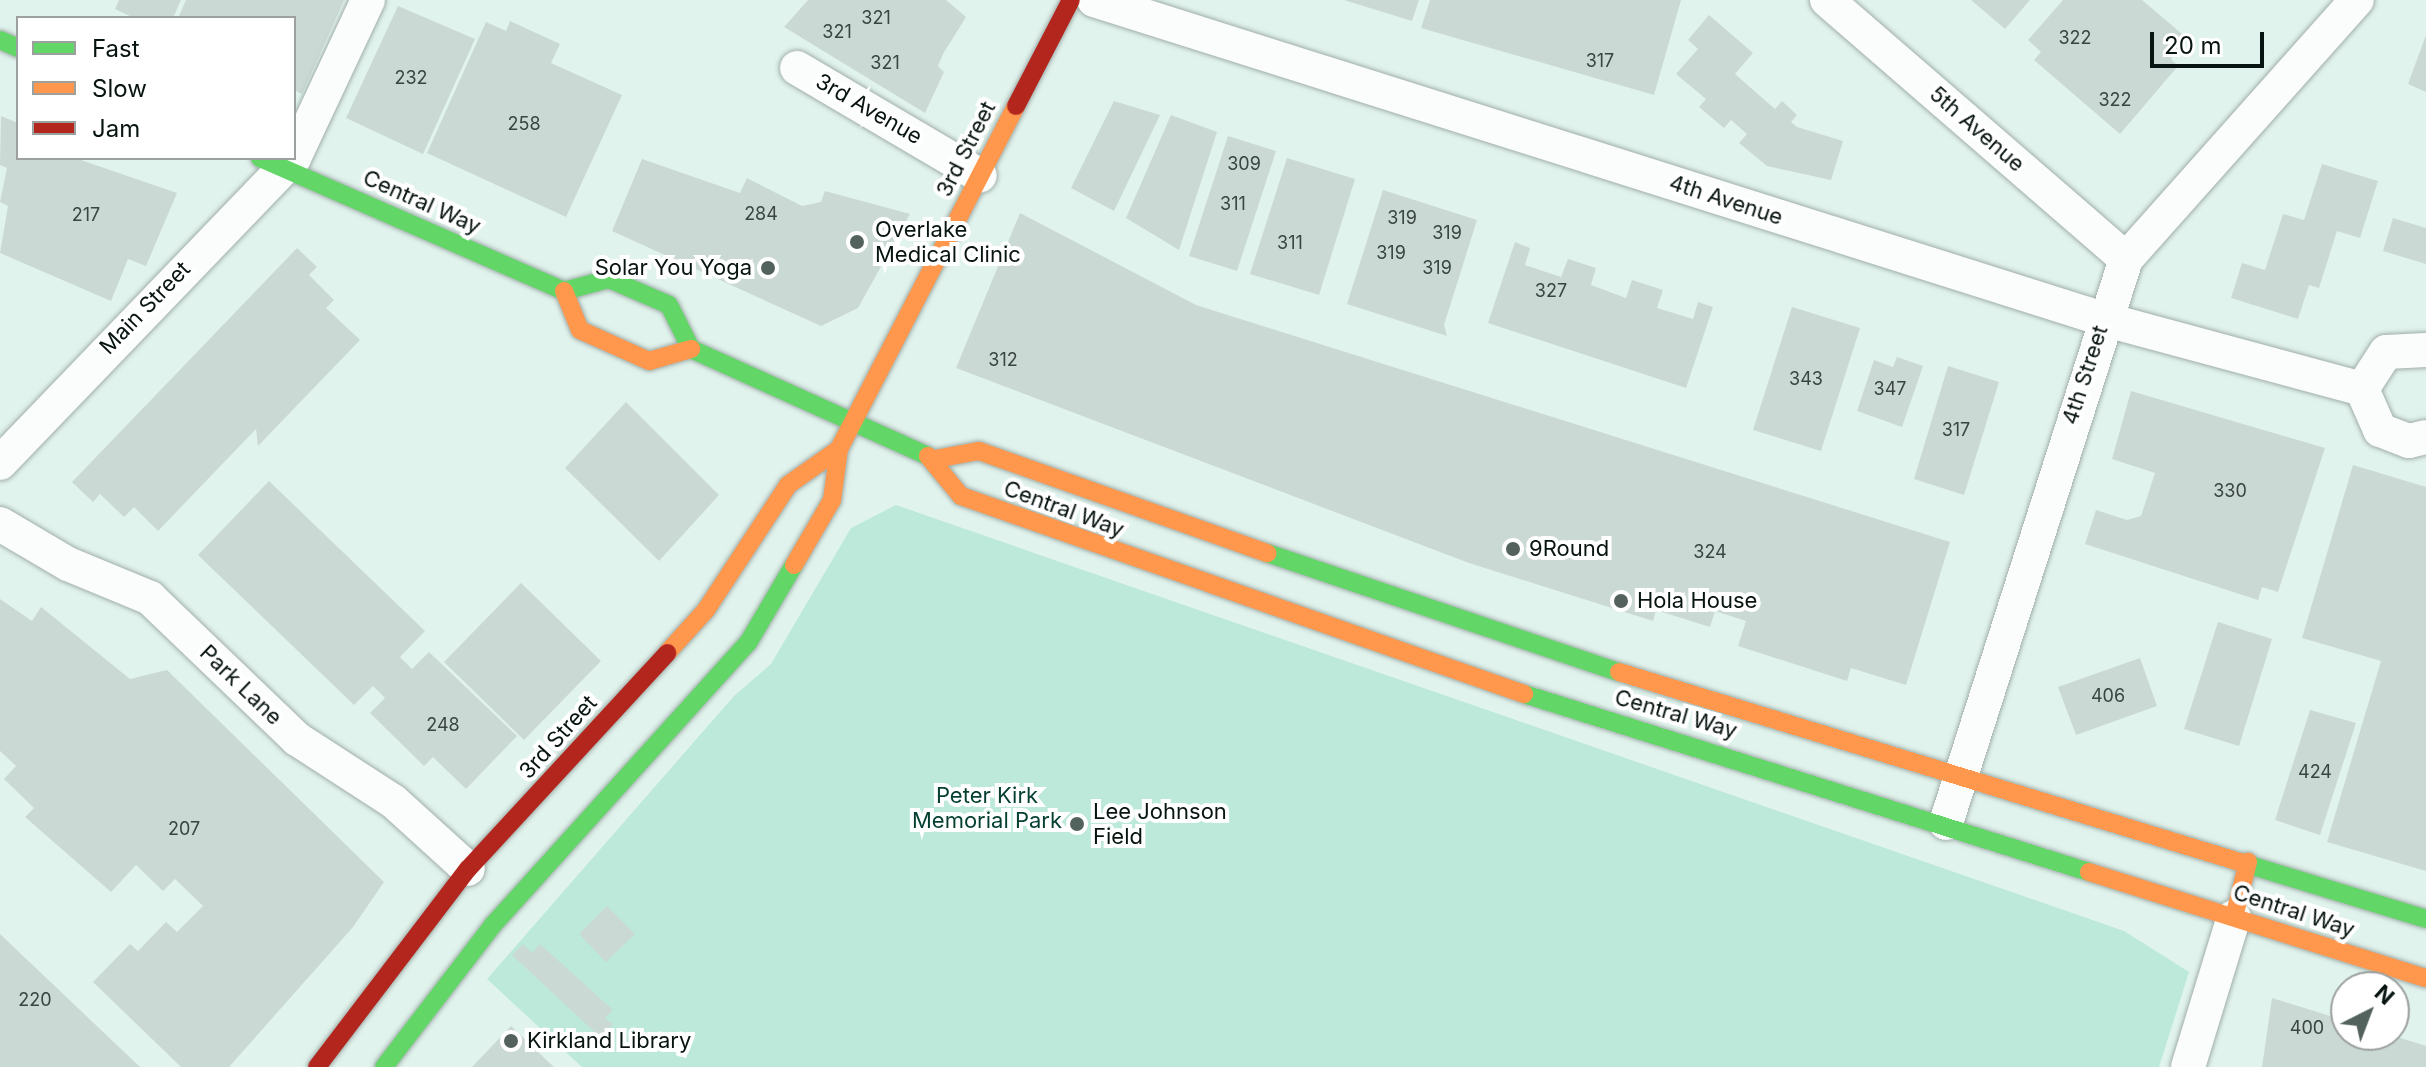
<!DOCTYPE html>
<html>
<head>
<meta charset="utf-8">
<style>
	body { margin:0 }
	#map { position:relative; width:2426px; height:1067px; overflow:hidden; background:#e1f3ed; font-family:Inter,sans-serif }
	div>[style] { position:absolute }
	.green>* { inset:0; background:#bce9da }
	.building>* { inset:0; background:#cbd9d4 }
	.roads { filter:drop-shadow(0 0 2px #a1aeaa) drop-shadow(0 0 2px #a1aeaa) }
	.street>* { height:34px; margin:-17px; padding:0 17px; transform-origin:17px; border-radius:17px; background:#fafdfc }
	.fast>* { height:18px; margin:-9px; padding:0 9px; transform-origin:9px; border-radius:9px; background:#63d668 }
	.slow>* { height:18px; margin:-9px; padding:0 9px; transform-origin:9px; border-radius:9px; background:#ff974d }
	.jam>* { height:18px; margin:-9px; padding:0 9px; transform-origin:9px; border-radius:9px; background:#b3261e }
	.dots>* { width:22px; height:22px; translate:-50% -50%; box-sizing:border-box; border:4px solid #fff; border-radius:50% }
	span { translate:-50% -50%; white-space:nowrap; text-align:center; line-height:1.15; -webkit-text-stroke:8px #fff; paint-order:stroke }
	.number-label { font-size:18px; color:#394542 }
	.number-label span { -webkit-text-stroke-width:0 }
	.street-label { font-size:22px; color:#081411 }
	.poi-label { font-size:22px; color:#081411 }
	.left { translate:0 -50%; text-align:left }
	.right { translate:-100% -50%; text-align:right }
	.park-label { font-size:22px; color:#043f32 }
	.legend { position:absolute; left:16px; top:16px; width:280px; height:144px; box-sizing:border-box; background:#fff; border:2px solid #9ca1a0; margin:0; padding:10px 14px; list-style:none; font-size:24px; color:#081411 }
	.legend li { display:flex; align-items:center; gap:16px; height:40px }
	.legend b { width:40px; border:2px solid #9ca1a0 }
	.north { position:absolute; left:2330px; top:971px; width:80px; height:80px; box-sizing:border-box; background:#fff; border:2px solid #9ca1a0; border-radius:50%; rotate:42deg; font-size:22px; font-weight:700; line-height:32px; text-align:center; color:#081411 }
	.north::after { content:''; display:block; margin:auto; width:28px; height:36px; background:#54625e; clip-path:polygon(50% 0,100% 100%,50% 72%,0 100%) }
	.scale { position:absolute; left:2150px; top:32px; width:114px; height:36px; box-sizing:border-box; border:4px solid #081411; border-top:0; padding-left:10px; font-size:24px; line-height:28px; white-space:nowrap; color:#081411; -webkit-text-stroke:6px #fff; paint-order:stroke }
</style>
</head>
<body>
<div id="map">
	<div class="green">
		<div style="clip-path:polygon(896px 505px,2124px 931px,2189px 972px,2159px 1067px,582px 1067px,487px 979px,734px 696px,771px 664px,851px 528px)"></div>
	</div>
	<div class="building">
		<div style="clip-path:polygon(119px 0,181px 0,173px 18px,134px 18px,115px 9px)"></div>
		<div style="clip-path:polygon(186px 0,344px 0,302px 94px,294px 90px,294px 18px,178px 18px)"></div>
		<div style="clip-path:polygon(808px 0,946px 0,966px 17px,943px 54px,938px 66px,944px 72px,925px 113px,784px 27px)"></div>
		<div style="clip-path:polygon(1344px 0,1419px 0,1412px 21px)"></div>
		<div style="clip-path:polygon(1430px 0,1681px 0,1654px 95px,1421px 28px)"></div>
		<div style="clip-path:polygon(1971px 0,2030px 0,2005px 29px)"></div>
		<div style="clip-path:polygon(2063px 0,2142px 0,2188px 39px,2171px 59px,2178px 66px,2120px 134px,2034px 60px,2041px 52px,2028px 40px)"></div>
		<div style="clip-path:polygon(398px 6px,475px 39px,423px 154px,346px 118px)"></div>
		<div style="clip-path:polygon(1709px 15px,1753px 53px,1735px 74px,1775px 109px,1782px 101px,1797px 115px,1791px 122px,1797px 127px,1843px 141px,1831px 180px,1767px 166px,1739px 143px,1747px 134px,1731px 120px,1724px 128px,1699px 107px,1706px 99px,1676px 74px,1698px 49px,1688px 40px)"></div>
		<div style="clip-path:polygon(510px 21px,560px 44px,551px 63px,622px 95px,566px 217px,427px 153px,486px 22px,506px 31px)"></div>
		<div style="clip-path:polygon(2426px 35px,2426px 92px,2408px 84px)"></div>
		<div style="clip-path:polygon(1114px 101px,1160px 115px,1114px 211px,1071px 188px)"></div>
		<div style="clip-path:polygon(1171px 115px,1217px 132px,1179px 250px,1126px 218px)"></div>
		<div style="clip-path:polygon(1px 116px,18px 123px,18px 158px,75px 158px,177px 193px,146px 266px,128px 259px,111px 301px,0 253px,8px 206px,0 202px,7px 168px,0 165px)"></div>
		<div style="clip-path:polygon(1228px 136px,1276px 151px,1237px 271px,1189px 256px)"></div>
		<div style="clip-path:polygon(1287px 158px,1355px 179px,1319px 295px,1250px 274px)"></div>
		<div style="clip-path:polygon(642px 159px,740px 193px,747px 178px,802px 206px,821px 202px,825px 191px,910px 214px,858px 308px,821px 326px,612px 231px)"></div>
		<div style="clip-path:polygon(2322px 164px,2378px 181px,2360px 238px,2337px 231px,2319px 288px,2309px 285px,2298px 319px,2231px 298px,2242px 263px,2265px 270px,2283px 214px,2304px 220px)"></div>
		<div style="clip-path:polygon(1383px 190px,1477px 220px,1444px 325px,1447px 336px,1347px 304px)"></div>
		<div style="clip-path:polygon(1020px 213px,1196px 305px,1950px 542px,1906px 685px,1851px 668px,1847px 681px,1738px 646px,1746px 621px,1715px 611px,1710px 627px,1656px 610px,1653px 621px,1469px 563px,956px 368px)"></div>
		<div style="clip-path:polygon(2393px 218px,2426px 228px,2426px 264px,2383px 251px)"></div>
		<div style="clip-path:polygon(1515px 242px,1530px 248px,1525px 265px,1561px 277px,1568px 259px,1596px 268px,1591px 285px,1626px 298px,1632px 280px,1663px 290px,1657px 308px,1693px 319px,1698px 302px,1713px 307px,1686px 388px,1488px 323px)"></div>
		<div style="clip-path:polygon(297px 248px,317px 267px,309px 275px,334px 300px,326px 308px,360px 340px,258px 446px,256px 429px,158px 531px,134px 507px,124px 517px,100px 494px,93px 502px,72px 482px)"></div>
		<div style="clip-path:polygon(1792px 307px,1860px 328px,1821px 451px,1753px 430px)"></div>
		<div style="clip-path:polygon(1897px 357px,1923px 366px,1902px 427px,1857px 411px,1874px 360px,1893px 367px)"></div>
		<div style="clip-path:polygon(1948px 366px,1999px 382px,1964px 495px,1914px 479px)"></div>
		<div style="clip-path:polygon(2131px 391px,2325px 448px,2278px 592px,2262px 587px,2258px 600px,2085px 544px,2096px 510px,2127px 520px,2141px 516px,2155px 473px,2112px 459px)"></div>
		<div style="clip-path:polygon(626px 402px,719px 495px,659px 561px,565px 468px)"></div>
		<div style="clip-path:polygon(2353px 465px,2426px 487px,2426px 871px,2327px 842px,2381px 661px,2302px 638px)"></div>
		<div style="clip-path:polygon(269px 481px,425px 631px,400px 657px,412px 669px,429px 652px,517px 736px,466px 789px,433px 757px,424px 766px,370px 713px,385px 698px,373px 686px,354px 705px,198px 555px)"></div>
		<div style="clip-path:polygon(521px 583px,601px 661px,524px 740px,444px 662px)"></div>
		<div style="clip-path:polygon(0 599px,32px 621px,41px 607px,130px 679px,167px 670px,384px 882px,353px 927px,229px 1067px,181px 1067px,93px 982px,130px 944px,138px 951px,166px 922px,177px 932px,203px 906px,175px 879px,163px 891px,136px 865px,111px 892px,25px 817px,34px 808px,4px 779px,16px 766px,0 751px)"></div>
		<div style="clip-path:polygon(2218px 622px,2272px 639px,2239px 746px,2184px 729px)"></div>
		<div style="clip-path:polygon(2140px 658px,2157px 706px,2076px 735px,2058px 687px)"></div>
		<div style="clip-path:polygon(2310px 710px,2356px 723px,2320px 835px,2275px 820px)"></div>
		<div style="clip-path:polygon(607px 906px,635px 934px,606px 962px,579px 934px)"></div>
		<div style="clip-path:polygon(0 934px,140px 1067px,0 1067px)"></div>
		<div style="clip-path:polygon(523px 944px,532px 953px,540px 944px,613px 1010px,605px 1018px,613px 1024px,600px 1037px,512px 955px)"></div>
		<div style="clip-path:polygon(2272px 998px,2346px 1021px,2346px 1035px,2391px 1035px,2426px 1046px,2426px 1067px,2262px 1067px)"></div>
		<div style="clip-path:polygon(511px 1026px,538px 1052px,554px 1067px,472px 1067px)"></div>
	</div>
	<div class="roads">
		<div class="street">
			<div style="left:1094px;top:0;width:1058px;rotate:17.54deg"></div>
			<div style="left:2103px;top:319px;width:268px;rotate:15.1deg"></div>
			<div style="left:1827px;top:0;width:396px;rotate:40.9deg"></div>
			<div style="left:797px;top:68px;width:212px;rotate:30.5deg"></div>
			<div style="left:294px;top:158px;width:174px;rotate:-64.9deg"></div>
			<div style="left:2426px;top:350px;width:40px;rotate:177.1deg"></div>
			<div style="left:2386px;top:352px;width:44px;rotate:123deg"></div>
			<div style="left:2362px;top:389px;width:45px;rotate:66.3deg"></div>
			<div style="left:2380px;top:430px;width:31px;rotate:21deg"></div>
			<div style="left:2409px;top:441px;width:17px;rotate:-13deg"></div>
			<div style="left:0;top:463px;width:424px;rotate:-46.1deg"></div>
			<div style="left:0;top:524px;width:79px;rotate:30.5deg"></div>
			<div style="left:68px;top:564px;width:89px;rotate:22.5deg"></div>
			<div style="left:150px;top:598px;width:204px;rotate:43.8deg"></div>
			<div style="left:297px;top:739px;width:114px;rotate:32.9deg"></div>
			<div style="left:393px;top:801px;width:101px;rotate:42.2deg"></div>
			<div style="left:1946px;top:823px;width:592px;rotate:-72.3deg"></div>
			<div style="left:2126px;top:259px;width:347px;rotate:-48.3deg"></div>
			<div style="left:2188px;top:1067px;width:157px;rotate:-73deg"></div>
		</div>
		<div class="fast">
			<div style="left:0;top:40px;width:20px;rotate:24deg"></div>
			<div style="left:260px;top:158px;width:332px;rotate:23.6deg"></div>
			<div style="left:564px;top:291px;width:47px;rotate:-14.9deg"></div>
			<div style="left:609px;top:279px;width:65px;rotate:23.4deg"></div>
			<div style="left:669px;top:305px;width:49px;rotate:63.4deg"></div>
			<div style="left:691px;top:349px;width:260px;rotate:24.3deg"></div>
			<div style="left:1267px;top:553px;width:372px;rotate:18.7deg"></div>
			<div style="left:1524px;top:694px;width:592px;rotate:17.49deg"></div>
			<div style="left:2243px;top:863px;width:191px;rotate:17deg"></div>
			<div style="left:384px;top:1067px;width:178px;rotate:-52.5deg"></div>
			<div style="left:492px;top:926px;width:382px;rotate:-47.9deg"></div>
			<div style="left:748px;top:643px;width:91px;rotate:-59.5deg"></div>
		</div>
		<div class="slow">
			<div style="left:564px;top:291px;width:42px;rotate:67.7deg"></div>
			<div style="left:580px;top:330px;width:76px;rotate:24.2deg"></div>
			<div style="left:649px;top:361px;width:44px;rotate:-15.9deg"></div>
			<div style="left:928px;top:456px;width:52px;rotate:50.5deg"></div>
			<div style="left:961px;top:496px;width:597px;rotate:19.38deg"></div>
			<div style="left:935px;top:459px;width:45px;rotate:-10.3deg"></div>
			<div style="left:979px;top:451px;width:306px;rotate:19.5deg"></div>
			<div style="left:794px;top:565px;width:75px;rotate:-59.7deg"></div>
			<div style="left:832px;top:500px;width:51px;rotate:-82.2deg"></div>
			<div style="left:839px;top:449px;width:386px;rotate:-62.7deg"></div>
			<div style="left:667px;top:653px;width:58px;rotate:-47.8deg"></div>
			<div style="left:706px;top:610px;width:149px;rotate:-56.7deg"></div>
			<div style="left:788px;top:485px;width:62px;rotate:-35.2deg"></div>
			<div style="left:1619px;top:672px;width:653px;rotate:17.02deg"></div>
			<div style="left:2089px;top:872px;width:353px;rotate:17.5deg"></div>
			<div style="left:2234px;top:917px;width:57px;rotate:-75.7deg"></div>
		</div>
		<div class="jam">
			<div style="left:1016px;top:106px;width:119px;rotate:-62.6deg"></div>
			<div style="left:317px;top:1067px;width:249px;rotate:-52.7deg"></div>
			<div style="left:468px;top:869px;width:294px;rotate:-47.3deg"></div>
		</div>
	</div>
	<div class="dots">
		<div style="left:857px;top:242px;background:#54625e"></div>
		<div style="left:768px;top:268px;background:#54625e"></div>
		<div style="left:1513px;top:549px;background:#54625e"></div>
		<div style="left:1621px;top:601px;background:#54625e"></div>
		<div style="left:1077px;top:824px;background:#54625e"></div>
		<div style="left:511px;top:1041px;background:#54625e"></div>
	</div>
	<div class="number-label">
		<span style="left:876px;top:18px">321</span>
		<span style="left:837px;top:32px">321</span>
		<span style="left:2075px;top:38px">322</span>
		<span style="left:1600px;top:61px">317</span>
		<span style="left:885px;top:63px">321</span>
		<span style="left:411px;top:78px">232</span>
		<span style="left:2115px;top:100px">322</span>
		<span style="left:524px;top:124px">258</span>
		<span style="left:1244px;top:164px">309</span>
		<span style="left:1233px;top:204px">311</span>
		<span style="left:761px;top:214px">284</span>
		<span style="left:86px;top:215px">217</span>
		<span style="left:1402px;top:218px">319</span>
		<span style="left:1447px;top:233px">319</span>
		<span style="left:1290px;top:243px">311</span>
		<span style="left:1391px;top:253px">319</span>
		<span style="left:1437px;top:268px">319</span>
		<span style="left:1551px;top:291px">327</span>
		<span style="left:1003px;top:360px">312</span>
		<span style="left:1806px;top:379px">343</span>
		<span style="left:1890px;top:389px">347</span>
		<span style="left:1956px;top:430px">317</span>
		<span style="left:2230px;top:491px">330</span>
		<span style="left:1710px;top:552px">324</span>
		<span style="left:2108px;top:696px">406</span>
		<span style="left:443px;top:725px">248</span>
		<span style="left:2315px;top:772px">424</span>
		<span style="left:184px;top:829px">207</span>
		<span style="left:35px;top:1000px">220</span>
		<span style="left:2307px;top:1028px">400</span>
	</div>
	<div class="street-label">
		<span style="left:869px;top:109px;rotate:30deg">3rd Avenue</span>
		<span style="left:1977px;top:129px;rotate:41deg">5th Avenue</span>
		<span style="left:966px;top:149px;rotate:-63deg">3rd Street</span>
		<span style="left:1726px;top:200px;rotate:18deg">4th Avenue</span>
		<span style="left:422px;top:202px;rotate:24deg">Central Way</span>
		<span style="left:145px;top:308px;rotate:-46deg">Main Street</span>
		<span style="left:2085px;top:375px;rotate:-72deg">4th Street</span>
		<span style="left:1064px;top:509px;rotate:20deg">Central Way</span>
		<span style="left:241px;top:685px;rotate:44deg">Park Lane</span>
		<span style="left:1676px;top:714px;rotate:16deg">Central Way</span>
		<span style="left:558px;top:737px;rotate:-48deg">3rd Street</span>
		<span style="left:2294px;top:911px;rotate:18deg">Central Way</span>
	</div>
	<div class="poi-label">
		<span class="left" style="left:875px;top:242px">Overlake<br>Medical Clinic</span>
		<span class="right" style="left:752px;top:268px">Solar You Yoga</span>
		<span class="left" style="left:1529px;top:549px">9Round</span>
		<span class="left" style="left:1637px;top:601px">Hola House</span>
		<span class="left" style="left:1093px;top:824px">Lee Johnson<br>Field</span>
		<span class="left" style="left:527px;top:1041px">Kirkland Library</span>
	</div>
	<div class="park-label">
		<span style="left:987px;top:808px">Peter Kirk<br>Memorial Park</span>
	</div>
	<ul class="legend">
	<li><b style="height:10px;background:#63d668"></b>Fast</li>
	<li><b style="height:10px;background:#ff974d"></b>Slow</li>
	<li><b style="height:10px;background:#b3261e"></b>Jam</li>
	</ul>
	<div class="north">N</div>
	<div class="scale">20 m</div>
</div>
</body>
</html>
